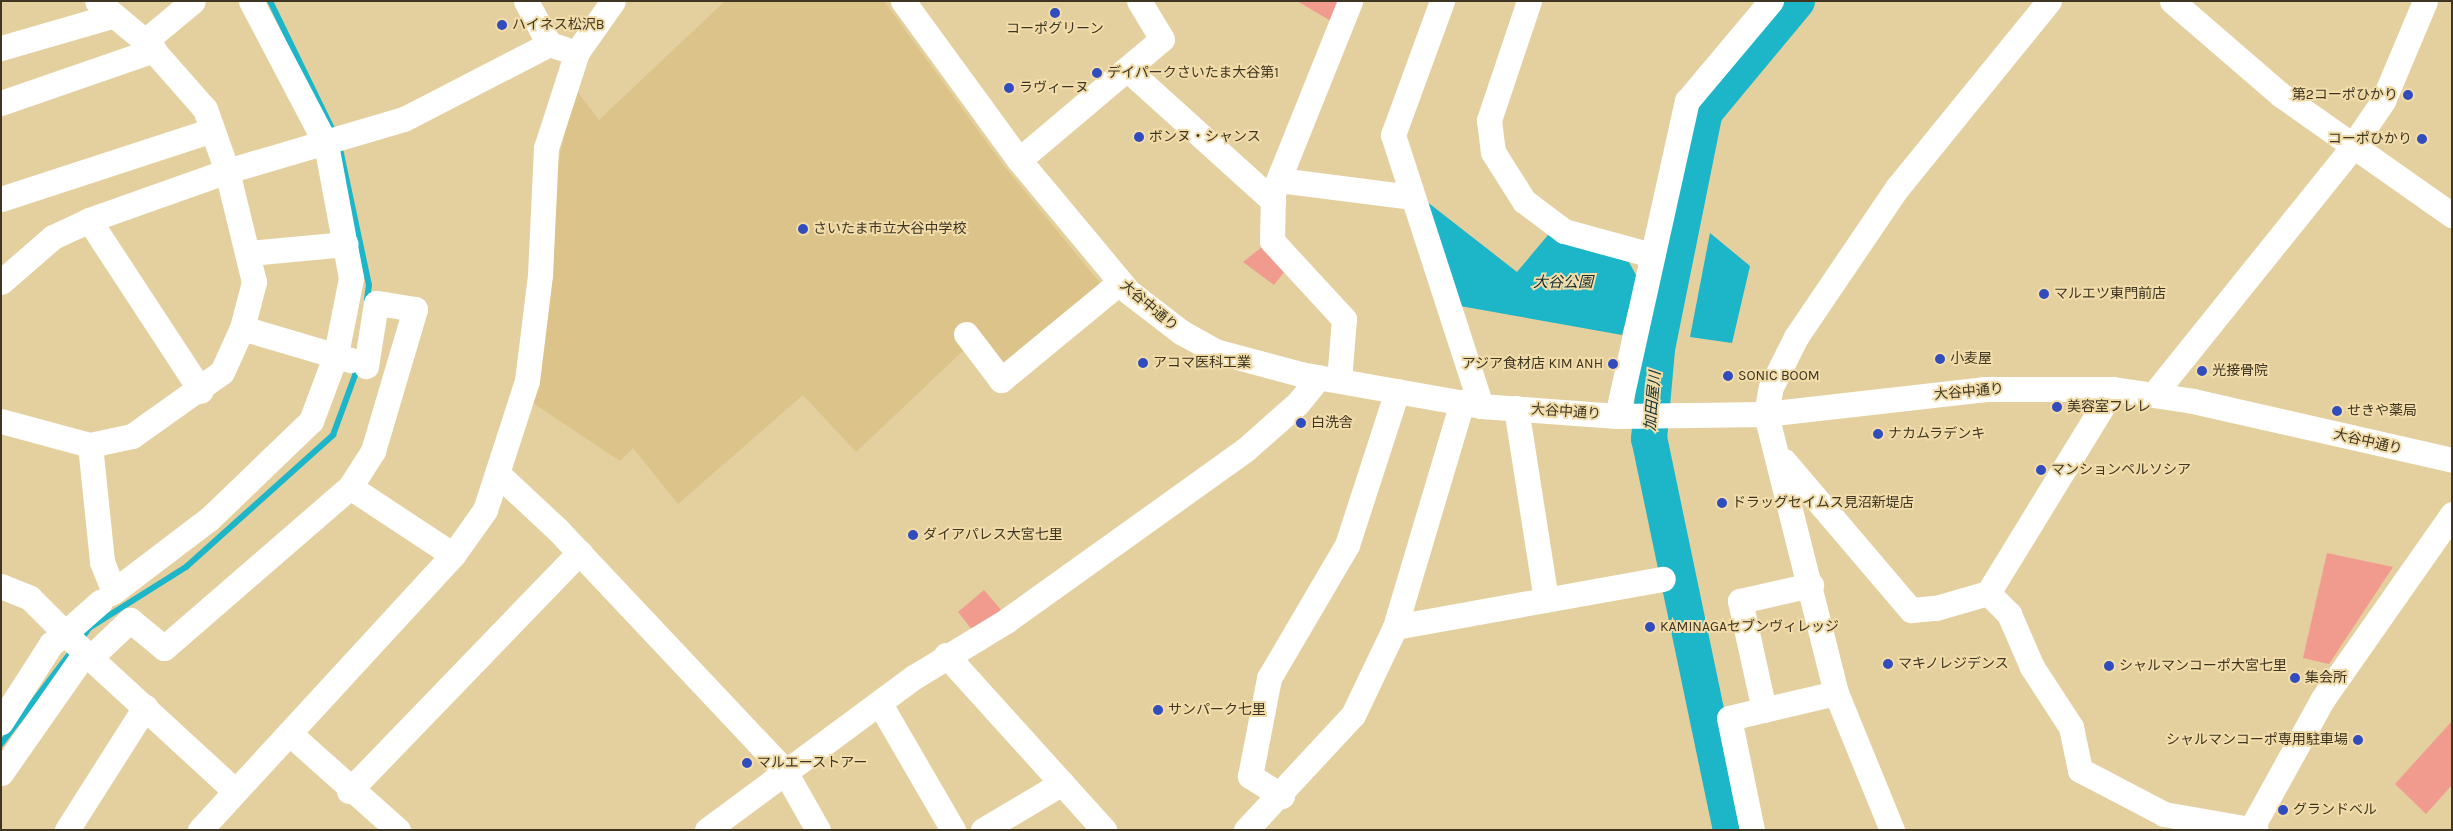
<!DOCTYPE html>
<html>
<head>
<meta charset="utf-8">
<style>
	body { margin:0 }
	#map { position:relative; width:2453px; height:831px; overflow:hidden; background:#e4cf9e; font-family:Karla,"Noto Sans JP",sans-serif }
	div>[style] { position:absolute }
	.built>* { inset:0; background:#dbc38a }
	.green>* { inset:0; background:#f19b8f }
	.water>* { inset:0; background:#1db5c8 }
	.stream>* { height:6px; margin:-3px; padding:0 3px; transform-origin:3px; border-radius:3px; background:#1db5c8 }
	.river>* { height:36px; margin:-18px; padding:0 18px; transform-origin:18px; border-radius:18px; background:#1db5c8 }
	.minor>* { height:25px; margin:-12.5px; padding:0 12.5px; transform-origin:12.5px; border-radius:12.5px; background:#fff }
	.dots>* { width:14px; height:14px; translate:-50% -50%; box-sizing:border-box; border:2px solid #f1dcaa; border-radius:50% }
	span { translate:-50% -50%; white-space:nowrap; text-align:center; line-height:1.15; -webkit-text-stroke:4px #f1dcaa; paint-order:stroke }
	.poi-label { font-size:14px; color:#3e3622 }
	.left { translate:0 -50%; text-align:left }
	.right { translate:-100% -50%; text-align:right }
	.street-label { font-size:14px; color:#3e3622 }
	.water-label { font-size:15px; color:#122f33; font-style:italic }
	.frame { position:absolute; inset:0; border:2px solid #3e3622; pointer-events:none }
</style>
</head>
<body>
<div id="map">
	<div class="built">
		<div style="clip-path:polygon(725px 1px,884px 1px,1004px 166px,1104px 288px,1008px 368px,966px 348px,856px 452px,803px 395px,678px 504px,633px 448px,620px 461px,533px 403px,557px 170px,574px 87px,599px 120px)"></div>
	</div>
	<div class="green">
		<div style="clip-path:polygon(1297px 1px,1345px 1px,1331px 21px)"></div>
		<div style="clip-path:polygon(1267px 243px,1288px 267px,1274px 285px,1243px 262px)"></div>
		<div style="clip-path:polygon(2327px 553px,2393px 567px,2329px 664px,2303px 658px)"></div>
		<div style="clip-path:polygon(984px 590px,1002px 611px,974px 632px,958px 612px)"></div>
		<div style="clip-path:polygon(2452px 721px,2452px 785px,2426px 814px,2395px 784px)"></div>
	</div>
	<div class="water">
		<div style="clip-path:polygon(1426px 201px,1517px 272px,1548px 235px,1629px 262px,1637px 277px,1622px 335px,1460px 306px)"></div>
		<div style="clip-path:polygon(1710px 233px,1750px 266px,1732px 343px,1690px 337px)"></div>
	</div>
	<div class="stream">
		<div style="left:270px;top:1px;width:149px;rotate:64.1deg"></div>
		<div style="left:339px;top:144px;width:144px;rotate:78deg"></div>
		<div style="left:369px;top:285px;width:15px;rotate:98deg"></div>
		<div style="left:80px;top:641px;width:16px;rotate:-55deg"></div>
		<div style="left:89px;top:628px;width:115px;rotate:-32.2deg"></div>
		<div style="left:186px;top:567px;width:198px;rotate:-41.9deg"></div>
		<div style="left:333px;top:435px;width:72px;rotate:-69.8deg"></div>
		<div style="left:1px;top:744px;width:111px;rotate:-52.7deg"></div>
	</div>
	<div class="river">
		<div style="left:1731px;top:830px;width:400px;rotate:-101.8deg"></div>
		<div style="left:1649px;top:439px;width:90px;rotate:-84.9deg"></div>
		<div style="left:1657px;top:349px;width:242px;rotate:-78.6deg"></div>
		<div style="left:1705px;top:112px;width:144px;rotate:-50.3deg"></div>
	</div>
	<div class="minor">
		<div style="left:526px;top:1px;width:49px;rotate:61.9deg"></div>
		<div style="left:549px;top:44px;width:16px;rotate:18deg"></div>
		<div style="left:903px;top:1px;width:197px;rotate:53.9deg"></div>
		<div style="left:1019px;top:160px;width:172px;rotate:50.2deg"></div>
		<div style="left:1129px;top:292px;width:66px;rotate:37.6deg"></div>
		<div style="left:1181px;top:332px;width:39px;rotate:29deg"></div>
		<div style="left:1215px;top:351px;width:88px;rotate:15.1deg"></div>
		<div style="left:1300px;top:374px;width:184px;rotate:10deg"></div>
		<div style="left:1481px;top:406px;width:136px;rotate:4.2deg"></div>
		<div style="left:1617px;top:416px;width:149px;rotate:-0.8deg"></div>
		<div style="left:1766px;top:414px;width:219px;rotate:-6.5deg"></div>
		<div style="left:1984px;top:389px;width:129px"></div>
		<div style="left:2113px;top:389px;width:81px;rotate:8.5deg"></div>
		<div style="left:2193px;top:401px;width:266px;rotate:12.8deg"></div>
		<div style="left:1442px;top:1px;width:143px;rotate:110.1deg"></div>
		<div style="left:1393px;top:135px;width:285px;rotate:72deg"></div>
		<div style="left:1529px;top:1px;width:126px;rotate:108.6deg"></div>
		<div style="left:1489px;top:120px;width:32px;rotate:83deg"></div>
		<div style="left:1493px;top:152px;width:58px;rotate:57.7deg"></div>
		<div style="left:1524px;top:201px;width:50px;rotate:36.9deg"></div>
		<div style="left:1564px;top:231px;width:91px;rotate:15.3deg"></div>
		<div style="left:2172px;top:1px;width:144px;rotate:40.8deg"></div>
		<div style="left:2281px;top:95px;width:209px;rotate:35.1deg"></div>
		<div style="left:145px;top:41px;width:62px;rotate:-39.8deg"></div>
		<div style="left:1px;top:48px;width:116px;rotate:-16.1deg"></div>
		<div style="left:1127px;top:69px;width:197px;rotate:42.1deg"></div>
		<div style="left:1px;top:103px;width:162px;rotate:-19.1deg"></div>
		<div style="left:1019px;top:160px;width:187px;rotate:-40.2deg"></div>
		<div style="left:1162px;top:39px;width:44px;rotate:-121.2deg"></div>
		<div style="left:1279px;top:180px;width:133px;rotate:7.3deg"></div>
		<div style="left:1px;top:199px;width:222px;rotate:-18.1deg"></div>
		<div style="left:89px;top:220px;width:204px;rotate:56.8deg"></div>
		<div style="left:250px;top:253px;width:96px;rotate:-5.4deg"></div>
		<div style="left:1px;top:282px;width:69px;rotate:-40.9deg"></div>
		<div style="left:53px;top:237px;width:40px;rotate:-25deg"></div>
		<div style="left:89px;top:220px;width:146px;rotate:-19.5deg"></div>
		<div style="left:227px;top:171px;width:184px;rotate:-16.4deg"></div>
		<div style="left:404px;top:119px;width:163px;rotate:-27.3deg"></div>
		<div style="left:242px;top:328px;width:113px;rotate:16.5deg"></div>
		<div style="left:966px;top:334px;width:58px;rotate:52.7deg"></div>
		<div style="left:1001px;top:380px;width:154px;rotate:-39.5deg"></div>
		<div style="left:1339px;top:380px;width:61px;rotate:-85.3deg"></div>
		<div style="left:1344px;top:319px;width:106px;rotate:-132.7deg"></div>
		<div style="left:1272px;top:241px;width:48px;rotate:-88.8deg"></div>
		<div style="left:1273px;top:193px;width:207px;rotate:-68.1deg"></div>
		<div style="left:2154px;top:394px;width:308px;rotate:-51.2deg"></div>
		<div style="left:2347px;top:154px;width:64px;rotate:-55.8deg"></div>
		<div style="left:2383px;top:101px;width:108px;rotate:-67.2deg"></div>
		<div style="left:1516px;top:408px;width:194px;rotate:81.1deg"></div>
		<div style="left:1617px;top:416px;width:323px;rotate:-77.5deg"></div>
		<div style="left:1687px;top:101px;width:131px;rotate:-50deg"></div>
		<div style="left:1px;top:421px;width:92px;rotate:15.1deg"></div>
		<div style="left:90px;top:445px;width:43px;rotate:-12.1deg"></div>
		<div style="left:132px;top:436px;width:110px;rotate:-35.4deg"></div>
		<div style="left:222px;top:372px;width:48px;rotate:-65.6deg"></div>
		<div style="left:242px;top:328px;width:48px;rotate:-75.4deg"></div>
		<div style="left:254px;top:282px;width:114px;rotate:-103.7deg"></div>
		<div style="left:227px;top:171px;width:66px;rotate:-109.5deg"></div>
		<div style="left:205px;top:109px;width:91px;rotate:-131.4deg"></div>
		<div style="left:145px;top:41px;width:62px;rotate:-140.2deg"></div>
		<div style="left:90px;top:445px;width:118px;rotate:84.1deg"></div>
		<div style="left:102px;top:562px;width:31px;rotate:68deg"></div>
		<div style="left:114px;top:591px;width:4px;rotate:146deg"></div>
		<div style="left:1784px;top:461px;width:196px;rotate:49.6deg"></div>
		<div style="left:1911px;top:610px;width:25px;rotate:-5deg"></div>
		<div style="left:1936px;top:608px;width:54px;rotate:-16.1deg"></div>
		<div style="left:1988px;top:593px;width:239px;rotate:-58.5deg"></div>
		<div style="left:499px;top:475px;width:79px;rotate:43deg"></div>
		<div style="left:557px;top:529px;width:331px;rotate:46.7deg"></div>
		<div style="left:784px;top:770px;width:69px;rotate:60.5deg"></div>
		<div style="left:350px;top:487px;width:123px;rotate:33.4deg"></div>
		<div style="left:1px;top:586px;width:31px;rotate:22deg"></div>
		<div style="left:30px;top:598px;width:49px;rotate:45deg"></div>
		<div style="left:65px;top:633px;width:18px;rotate:142deg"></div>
		<div style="left:51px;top:644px;width:93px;rotate:122.7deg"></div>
		<div style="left:114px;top:591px;width:119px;rotate:-37.2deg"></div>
		<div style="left:209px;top:519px;width:141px;rotate:-43.9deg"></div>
		<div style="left:311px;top:421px;width:72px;rotate:-69.5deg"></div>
		<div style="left:336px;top:354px;width:77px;rotate:-78.8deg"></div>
		<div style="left:351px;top:278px;width:136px;rotate:-100.6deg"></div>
		<div style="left:326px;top:144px;width:161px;rotate:-117.7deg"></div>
		<div style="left:1988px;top:593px;width:30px;rotate:45deg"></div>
		<div style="left:2009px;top:614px;width:58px;rotate:66.5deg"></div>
		<div style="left:2032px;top:667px;width:72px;rotate:57deg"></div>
		<div style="left:2071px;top:727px;width:44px;rotate:78.2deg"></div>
		<div style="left:2080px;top:770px;width:95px;rotate:27.6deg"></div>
		<div style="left:2164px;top:814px;width:93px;rotate:9.9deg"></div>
		<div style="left:1395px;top:627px;width:272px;rotate:-10.2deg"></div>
		<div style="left:85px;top:653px;width:202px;rotate:42.6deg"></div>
		<div style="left:946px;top:655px;width:236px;rotate:47.9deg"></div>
		<div style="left:91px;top:657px;width:54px;rotate:-43.5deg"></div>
		<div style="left:130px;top:620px;width:44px;rotate:39.5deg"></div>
		<div style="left:164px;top:648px;width:246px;rotate:-40.9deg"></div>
		<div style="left:350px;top:487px;width:43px;rotate:-57.4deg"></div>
		<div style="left:373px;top:451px;width:148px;rotate:-73.5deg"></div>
		<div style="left:415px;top:309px;width:39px;rotate:-171deg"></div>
		<div style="left:376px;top:303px;width:64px;rotate:99deg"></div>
		<div style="left:880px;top:704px;width:146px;rotate:59.9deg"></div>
		<div style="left:1764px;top:710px;width:112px;rotate:-102.4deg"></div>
		<div style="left:1740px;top:601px;width:73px;rotate:-12.7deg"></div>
		<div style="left:289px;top:733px;width:146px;rotate:41.7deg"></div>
		<div style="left:1px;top:773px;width:146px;rotate:-55deg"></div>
		<div style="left:85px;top:653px;width:28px;rotate:-135deg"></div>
		<div style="left:65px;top:633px;width:47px;rotate:-41.5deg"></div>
		<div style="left:349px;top:791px;width:332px;rotate:-46deg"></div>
		<div style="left:1282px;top:796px;width:38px;rotate:-148deg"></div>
		<div style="left:1250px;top:776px;width:100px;rotate:-79deg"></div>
		<div style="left:1269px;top:678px;width:154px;rotate:-59.6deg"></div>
		<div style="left:1347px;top:545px;width:162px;rotate:-72deg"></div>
		<div style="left:2252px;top:827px;width:145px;rotate:-61.1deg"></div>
		<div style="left:2322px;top:700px;width:227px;rotate:-55deg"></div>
		<div style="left:67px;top:830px;width:146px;rotate:-57.6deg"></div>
		<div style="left:200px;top:830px;width:374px;rotate:-47.4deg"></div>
		<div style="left:453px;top:555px;width:55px;rotate:-54.6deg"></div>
		<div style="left:485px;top:510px;width:136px;rotate:-72deg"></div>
		<div style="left:527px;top:381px;width:107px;rotate:-83deg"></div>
		<div style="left:540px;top:275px;width:127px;rotate:-87.3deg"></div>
		<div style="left:546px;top:148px;width:101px;rotate:-72.1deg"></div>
		<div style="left:577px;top:52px;width:62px;rotate:-54.8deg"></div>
		<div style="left:707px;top:830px;width:257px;rotate:-36.5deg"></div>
		<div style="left:914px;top:677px;width:108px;rotate:-31.3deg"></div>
		<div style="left:1006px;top:621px;width:295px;rotate:-35.6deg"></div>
		<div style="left:1246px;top:449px;width:69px;rotate:-41.5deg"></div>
		<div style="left:1298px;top:403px;width:33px;rotate:-51deg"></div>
		<div style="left:983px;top:830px;width:92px;rotate:-30.7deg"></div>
		<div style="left:1246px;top:830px;width:157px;rotate:-47.1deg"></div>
		<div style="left:1353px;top:715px;width:98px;rotate:-64.5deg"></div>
		<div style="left:1395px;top:627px;width:235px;rotate:-73.4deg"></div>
		<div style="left:1752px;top:830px;width:114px;rotate:-101.6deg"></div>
		<div style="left:1729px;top:718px;width:110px;rotate:-13.2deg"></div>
		<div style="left:1892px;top:830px;width:148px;rotate:-112.2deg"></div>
		<div style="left:1836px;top:693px;width:288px;rotate:-104.1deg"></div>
		<div style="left:1766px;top:414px;width:27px;rotate:-80deg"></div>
		<div style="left:1771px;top:387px;width:56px;rotate:-63.4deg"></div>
		<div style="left:1796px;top:337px;width:180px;rotate:-55.9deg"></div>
		<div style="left:1897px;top:188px;width:241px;rotate:-50.9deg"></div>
	</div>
	<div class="dots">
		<div style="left:1055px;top:13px;background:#314cbd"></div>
		<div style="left:502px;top:25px;background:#314cbd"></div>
		<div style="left:1097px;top:73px;background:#314cbd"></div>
		<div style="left:1009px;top:88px;background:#314cbd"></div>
		<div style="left:2408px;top:95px;background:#314cbd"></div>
		<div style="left:1139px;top:137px;background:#314cbd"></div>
		<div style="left:2422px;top:139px;background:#314cbd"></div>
		<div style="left:803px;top:229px;background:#314cbd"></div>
		<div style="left:2044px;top:294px;background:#314cbd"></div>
		<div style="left:1940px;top:359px;background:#314cbd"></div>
		<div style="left:1143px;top:363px;background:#314cbd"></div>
		<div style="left:1613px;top:364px;background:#314cbd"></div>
		<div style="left:2202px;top:371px;background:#314cbd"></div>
		<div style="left:1728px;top:376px;background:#314cbd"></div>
		<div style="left:2057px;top:407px;background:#314cbd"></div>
		<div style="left:2337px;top:411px;background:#314cbd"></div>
		<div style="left:1301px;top:423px;background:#314cbd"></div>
		<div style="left:1878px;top:434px;background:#314cbd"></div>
		<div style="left:2041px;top:470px;background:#314cbd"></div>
		<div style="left:1722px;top:503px;background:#314cbd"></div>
		<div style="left:913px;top:535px;background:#314cbd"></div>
		<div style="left:1650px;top:627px;background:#314cbd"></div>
		<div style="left:1888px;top:664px;background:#314cbd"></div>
		<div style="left:2109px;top:666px;background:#314cbd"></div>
		<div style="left:2295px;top:678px;background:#314cbd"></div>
		<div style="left:1158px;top:710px;background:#314cbd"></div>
		<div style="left:2358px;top:740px;background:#314cbd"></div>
		<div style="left:747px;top:763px;background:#314cbd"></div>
		<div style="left:2283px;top:810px;background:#314cbd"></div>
	</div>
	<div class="poi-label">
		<span class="left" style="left:512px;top:25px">ハイネス松沢B</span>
		<span style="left:1055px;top:29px">コーポグリーン</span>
		<span class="left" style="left:1107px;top:73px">デイパークさいたま大谷第1</span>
		<span class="left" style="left:1019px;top:88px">ラヴィーヌ</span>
		<span class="right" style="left:2398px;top:95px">第2コーポひかり</span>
		<span class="left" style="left:1149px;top:137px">ボンヌ・シャンス</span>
		<span class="right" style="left:2412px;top:139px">コーポひかり</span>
		<span class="left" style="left:813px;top:229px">さいたま市立大谷中学校</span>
		<span class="left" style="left:2054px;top:294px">マルエツ東門前店</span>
		<span class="left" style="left:1950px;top:359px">小麦屋</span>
		<span class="left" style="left:1153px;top:363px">アコマ医科工業</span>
		<span class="right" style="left:1603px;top:364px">アジア食材店 KIM ANH</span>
		<span class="left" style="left:2212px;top:371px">光接骨院</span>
		<span class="left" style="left:1738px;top:376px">SONIC BOOM</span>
		<span class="left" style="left:2067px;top:407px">美容室フレレ</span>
		<span class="left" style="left:2347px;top:411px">せきや薬局</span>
		<span class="left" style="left:1311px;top:423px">白洗舎</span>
		<span class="left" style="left:1888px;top:434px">ナカムラデンキ</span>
		<span class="left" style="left:2051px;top:470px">マンションペルソシア</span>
		<span class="left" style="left:1732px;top:503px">ドラッグセイムス見沼新堤店</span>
		<span class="left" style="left:923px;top:535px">ダイアパレス大宮七里</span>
		<span class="left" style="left:1660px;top:627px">KAMINAGAセブンヴィレッジ</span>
		<span class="left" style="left:1898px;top:664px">マキノレジデンス</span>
		<span class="left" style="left:2119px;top:666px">シャルマンコーポ大宮七里</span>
		<span class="left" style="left:2305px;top:678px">集会所</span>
		<span class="left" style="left:1168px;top:710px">サンパーク七里</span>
		<span class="right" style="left:2348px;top:740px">シャルマンコーポ専用駐車場</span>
		<span class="left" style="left:757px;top:763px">マルエーストアー</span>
		<span class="left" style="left:2293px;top:810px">グランドベル</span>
	</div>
	<div class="street-label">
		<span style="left:1149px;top:306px;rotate:40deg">大谷中通り</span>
		<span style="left:1969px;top:392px;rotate:-5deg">大谷中通り</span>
		<span style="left:1566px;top:412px;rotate:4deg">大谷中通り</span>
		<span style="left:2368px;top:442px;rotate:13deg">大谷中通り</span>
	</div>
	<div class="water-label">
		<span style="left:1563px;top:283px">大谷公園</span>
		<span style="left:1653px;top:401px;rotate:-85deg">加田屋川</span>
	</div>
	<div class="frame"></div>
</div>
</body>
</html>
